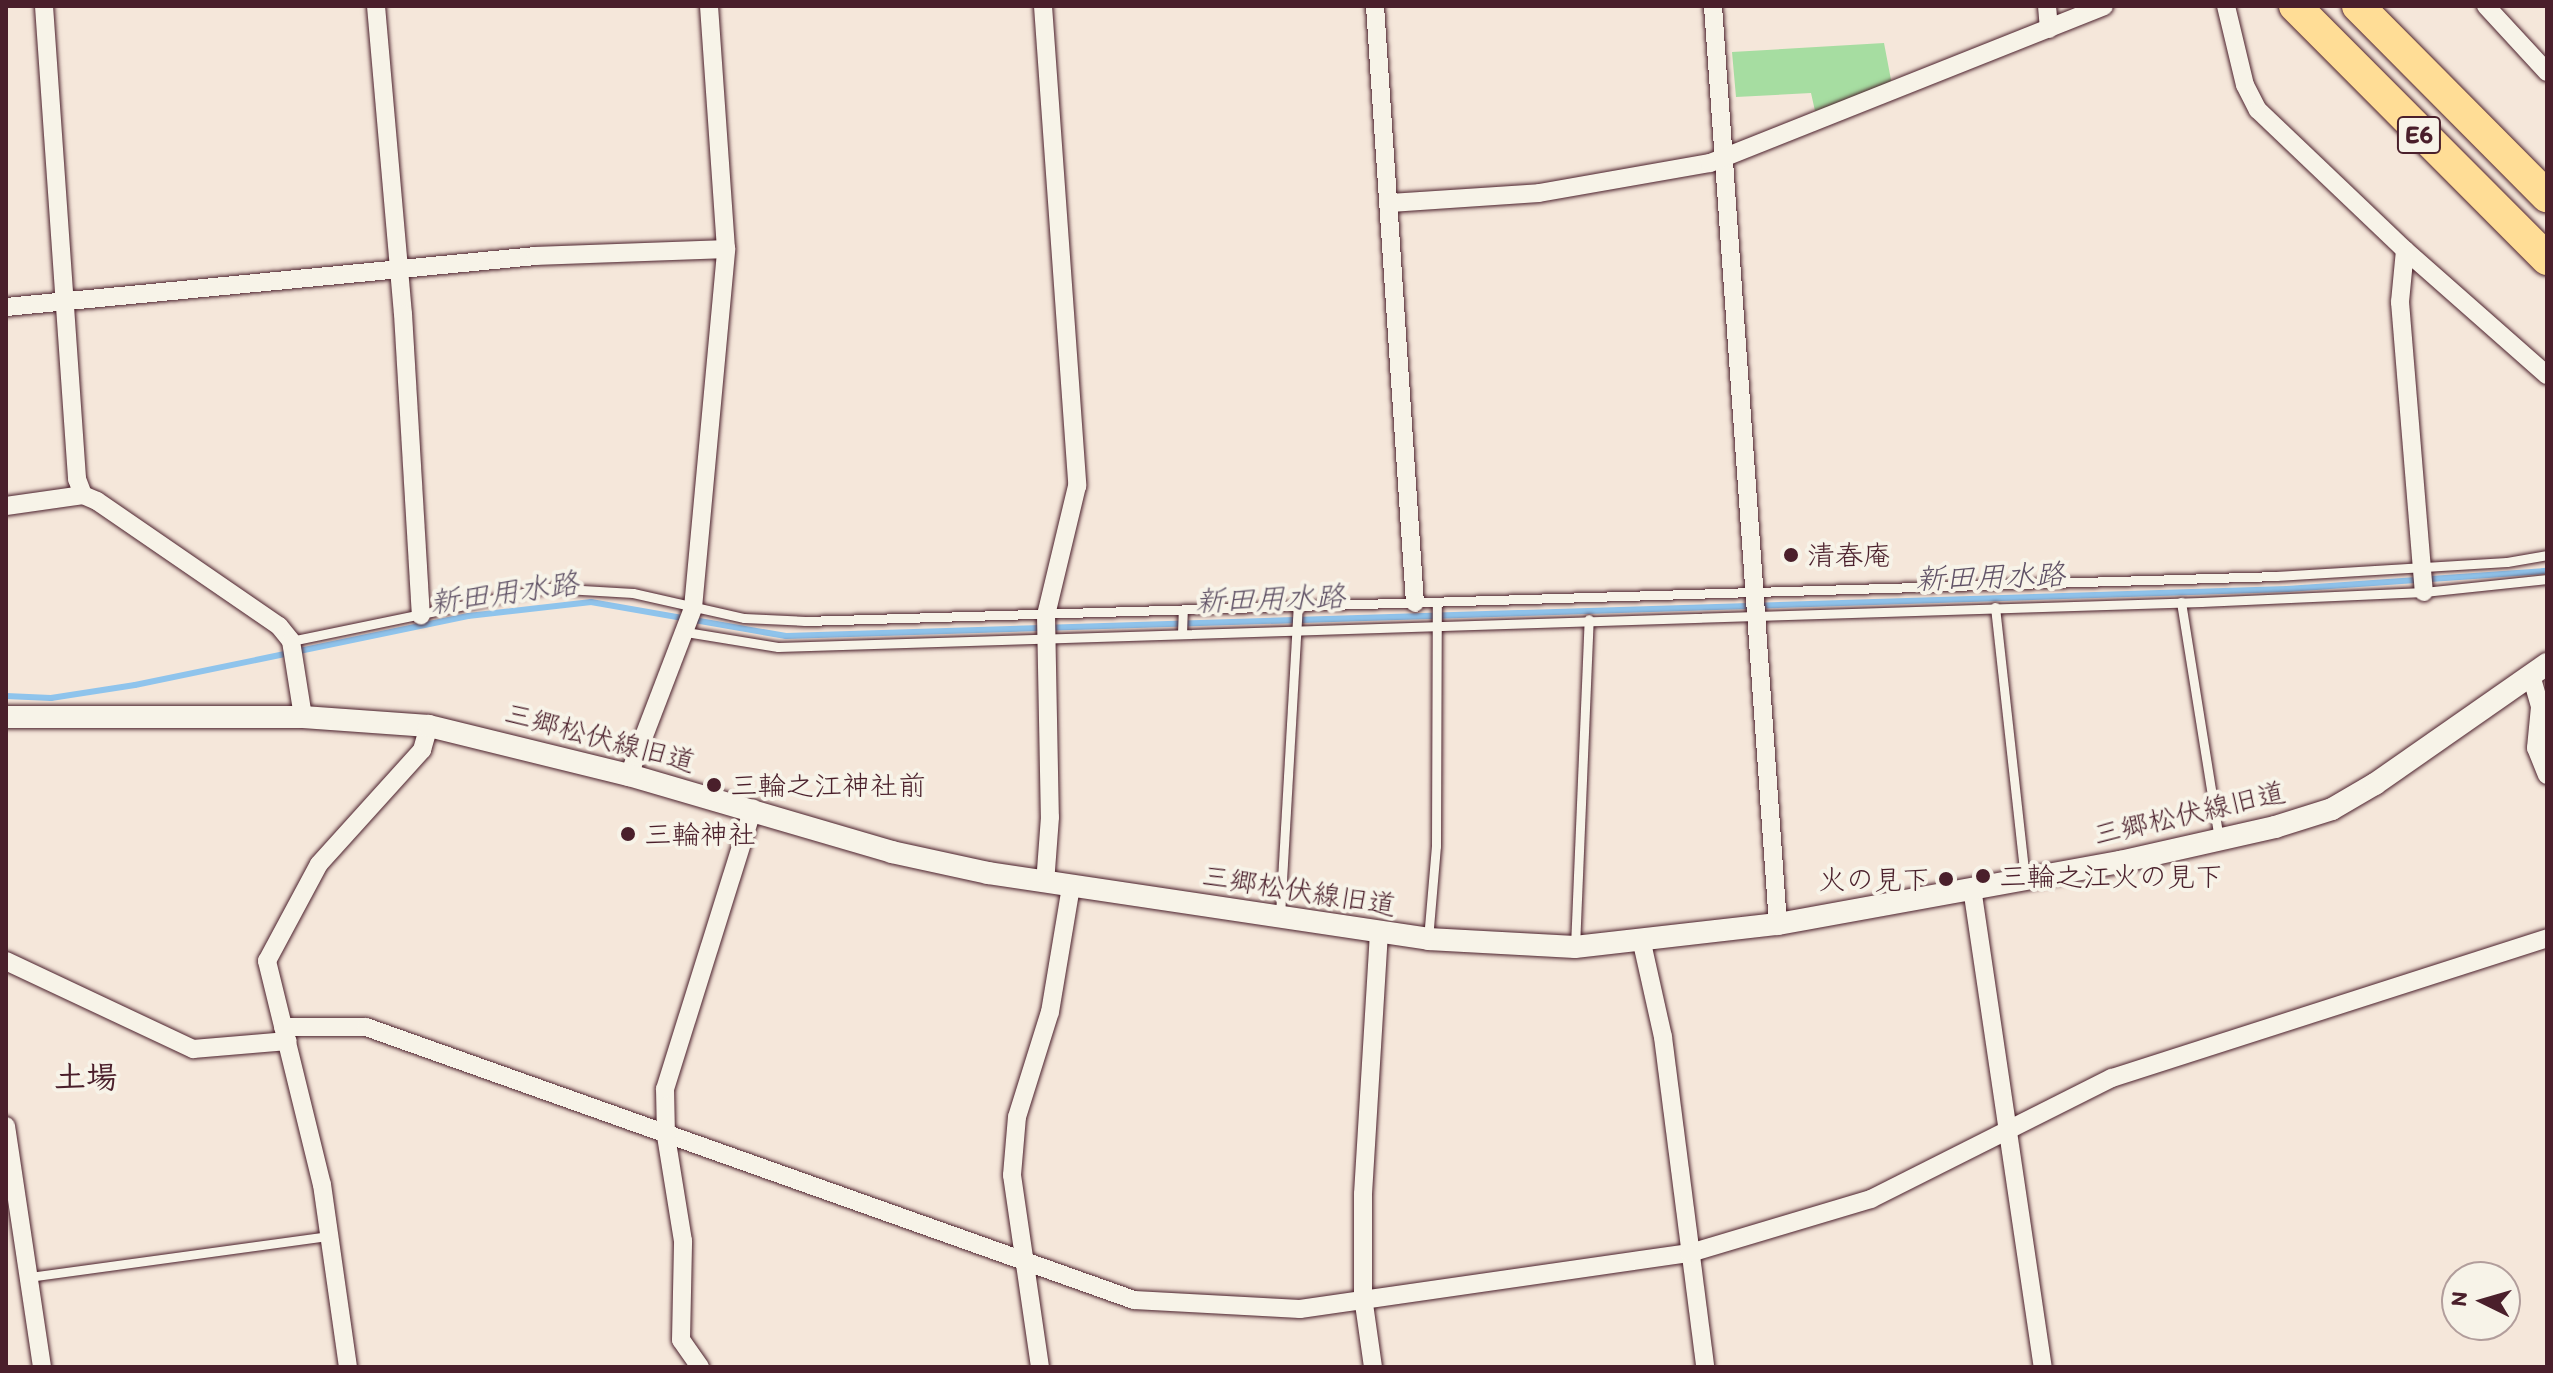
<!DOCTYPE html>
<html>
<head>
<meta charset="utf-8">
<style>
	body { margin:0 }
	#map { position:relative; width:2553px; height:1373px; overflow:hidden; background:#f5e7da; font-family:Itim,"Klee One",sans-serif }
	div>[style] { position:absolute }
	.green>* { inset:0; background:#a6dda1 }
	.stream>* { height:6px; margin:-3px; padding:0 3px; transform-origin:3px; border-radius:3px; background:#8fc4ec }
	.roads { filter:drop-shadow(0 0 2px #4a1f2b) drop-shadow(0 0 2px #4a1f2b) }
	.service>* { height:9px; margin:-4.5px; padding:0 4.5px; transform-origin:4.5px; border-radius:4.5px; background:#f7f3e8 }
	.minor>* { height:18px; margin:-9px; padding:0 9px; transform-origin:9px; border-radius:9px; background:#f7f3e8 }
	.tertiary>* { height:22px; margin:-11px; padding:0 11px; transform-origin:11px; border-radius:11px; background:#f7f3e8 }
	.motorway>* { height:32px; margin:-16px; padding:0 16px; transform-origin:16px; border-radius:16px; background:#ffdd96 }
	.dots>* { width:22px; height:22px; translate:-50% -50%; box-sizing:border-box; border:4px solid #f7f3e8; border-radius:50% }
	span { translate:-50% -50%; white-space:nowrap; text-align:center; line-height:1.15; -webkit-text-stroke:8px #f7f3e8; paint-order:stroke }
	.shield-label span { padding:2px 6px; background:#f7f3e8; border:2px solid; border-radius:6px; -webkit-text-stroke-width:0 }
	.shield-label { font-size:26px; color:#4a1f2b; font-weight:700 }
	.poi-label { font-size:28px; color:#4a1f2b }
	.left { translate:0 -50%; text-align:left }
	.right { translate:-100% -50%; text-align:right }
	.street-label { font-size:28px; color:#4a1f2b }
	.water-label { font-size:30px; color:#5f5165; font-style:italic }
	.quarter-label { font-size:32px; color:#4a1f2b; font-weight:700 }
	.frame { position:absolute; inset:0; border:8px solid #4a1f2b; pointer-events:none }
	.north { position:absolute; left:2441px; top:1261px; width:80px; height:80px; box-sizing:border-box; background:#f7f3e8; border:2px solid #b29e9c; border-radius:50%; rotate:275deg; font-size:22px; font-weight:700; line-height:32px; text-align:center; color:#4a1f2b }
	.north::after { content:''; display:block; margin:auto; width:28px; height:36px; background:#4a1f2b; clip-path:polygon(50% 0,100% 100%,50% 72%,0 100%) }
</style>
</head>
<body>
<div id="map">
	<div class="green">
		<div style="clip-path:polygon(1884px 43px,1892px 85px,1815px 111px,1811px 93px,1736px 97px,1732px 52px)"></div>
	</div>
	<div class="stream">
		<div style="left:6px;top:696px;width:45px;rotate:2.5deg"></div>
		<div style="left:51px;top:698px;width:85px;rotate:-8.8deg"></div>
		<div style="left:135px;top:685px;width:340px;rotate:-11.7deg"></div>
		<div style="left:468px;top:616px;width:124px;rotate:-6.5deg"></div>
		<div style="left:591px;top:602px;width:198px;rotate:9.9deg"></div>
		<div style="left:786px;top:636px;width:1502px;rotate:-1.79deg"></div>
		<div style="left:2287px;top:589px;width:261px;rotate:-4deg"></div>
	</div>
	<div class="roads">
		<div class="service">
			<div style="left:2181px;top:602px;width:241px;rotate:80.9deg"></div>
			<div style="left:1995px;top:607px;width:273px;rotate:83.7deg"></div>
			<div style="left:686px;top:632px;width:93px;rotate:9.3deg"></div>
			<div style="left:778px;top:647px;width:1424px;rotate:-1.81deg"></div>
			<div style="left:2201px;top:602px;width:223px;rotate:-2.6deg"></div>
			<div style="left:2424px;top:592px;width:124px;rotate:-6deg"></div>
			<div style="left:1182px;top:634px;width:23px;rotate:-88deg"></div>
			<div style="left:291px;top:641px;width:262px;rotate:-11.7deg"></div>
			<div style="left:548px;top:588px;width:85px;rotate:3.4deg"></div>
			<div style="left:633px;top:593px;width:114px;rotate:12.7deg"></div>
			<div style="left:744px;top:618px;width:61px;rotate:2.8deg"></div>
			<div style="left:805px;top:621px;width:1472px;rotate:-1.75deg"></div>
			<div style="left:2276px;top:576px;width:231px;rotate:-3.5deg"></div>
			<div style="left:2507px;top:562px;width:41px;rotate:-9.9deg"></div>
			<div style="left:1280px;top:915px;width:310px;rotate:-86.7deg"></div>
			<div style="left:1428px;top:939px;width:93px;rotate:-85.1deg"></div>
			<div style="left:1436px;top:846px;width:243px;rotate:-89.8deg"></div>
			<div style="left:1575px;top:947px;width:328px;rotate:-87.6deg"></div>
			<div style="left:29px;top:1277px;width:304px;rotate:-7.8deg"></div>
		</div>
		<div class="minor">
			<div style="left:44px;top:6px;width:474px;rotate:86deg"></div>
			<div style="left:77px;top:479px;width:17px;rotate:69deg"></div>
			<div style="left:376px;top:6px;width:309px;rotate:85deg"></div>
			<div style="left:403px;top:314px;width:302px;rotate:86.6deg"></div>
			<div style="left:1043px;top:6px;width:481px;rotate:85.9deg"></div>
			<div style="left:1077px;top:486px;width:133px;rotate:103.5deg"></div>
			<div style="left:1046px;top:615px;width:202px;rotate:88.9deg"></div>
			<div style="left:1050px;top:817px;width:66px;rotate:94.3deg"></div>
			<div style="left:1375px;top:6px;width:598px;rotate:86.17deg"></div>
			<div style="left:1713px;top:6px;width:920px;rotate:85.95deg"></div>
			<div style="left:2047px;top:6px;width:23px;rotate:85deg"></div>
			<div style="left:2226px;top:6px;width:81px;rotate:76.5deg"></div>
			<div style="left:2245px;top:85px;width:28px;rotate:63deg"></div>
			<div style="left:2258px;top:110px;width:203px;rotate:43.6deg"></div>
			<div style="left:2405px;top:250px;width:189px;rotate:41.4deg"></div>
			<div style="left:2486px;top:6px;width:90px;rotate:47.3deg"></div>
			<div style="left:1390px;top:203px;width:149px;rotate:-3.8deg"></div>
			<div style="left:1539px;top:193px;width:174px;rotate:-10deg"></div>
			<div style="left:1710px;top:163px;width:424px;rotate:-21.7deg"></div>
			<div style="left:2405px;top:250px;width:52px;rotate:95.5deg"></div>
			<div style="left:2400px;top:302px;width:291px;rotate:85.3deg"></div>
			<div style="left:6px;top:307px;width:532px;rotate:-5.5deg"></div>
			<div style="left:536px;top:256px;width:190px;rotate:-2.1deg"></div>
			<div style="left:6px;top:506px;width:78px;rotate:-8.1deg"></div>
			<div style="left:83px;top:495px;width:15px;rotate:23deg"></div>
			<div style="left:97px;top:501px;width:221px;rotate:34.5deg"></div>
			<div style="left:279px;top:626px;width:19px;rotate:51deg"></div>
			<div style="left:291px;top:641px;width:77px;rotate:81deg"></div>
			<div style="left:2531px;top:675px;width:33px;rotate:74deg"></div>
			<div style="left:2540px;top:707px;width:41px;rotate:95.6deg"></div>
			<div style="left:2536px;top:748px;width:29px;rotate:68deg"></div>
			<div style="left:629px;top:775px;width:179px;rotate:-69deg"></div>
			<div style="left:693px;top:608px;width:361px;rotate:-84.7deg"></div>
			<div style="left:726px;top:249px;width:244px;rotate:-94deg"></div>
			<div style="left:1972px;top:888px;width:484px;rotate:81.6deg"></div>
			<div style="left:1642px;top:943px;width:96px;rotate:77.4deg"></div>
			<div style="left:1663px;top:1037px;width:333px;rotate:82.7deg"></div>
			<div style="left:6px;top:961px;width:207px;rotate:25.2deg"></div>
			<div style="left:193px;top:1049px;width:95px;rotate:-4.8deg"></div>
			<div style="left:283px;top:1027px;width:83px"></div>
			<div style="left:366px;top:1027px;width:815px;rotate:19.57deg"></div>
			<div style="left:1134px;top:1300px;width:166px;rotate:3.1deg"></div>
			<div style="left:1300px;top:1309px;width:394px;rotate:-8.2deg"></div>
			<div style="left:1690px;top:1253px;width:189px;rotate:-16.6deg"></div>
			<div style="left:1871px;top:1199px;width:270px;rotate:-26.7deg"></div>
			<div style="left:2112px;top:1078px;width:457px;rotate:-17.8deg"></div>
			<div style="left:6px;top:1126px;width:244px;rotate:81.5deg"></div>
			<div style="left:348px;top:1367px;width:184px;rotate:-98.1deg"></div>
			<div style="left:322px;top:1185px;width:231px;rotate:-103.8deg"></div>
			<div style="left:267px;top:961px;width:110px;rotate:-61.8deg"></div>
			<div style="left:319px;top:864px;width:154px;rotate:-47.9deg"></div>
			<div style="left:422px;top:750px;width:25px;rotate:-74deg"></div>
			<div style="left:700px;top:1367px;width:33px;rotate:-125deg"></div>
			<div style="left:681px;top:1340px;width:99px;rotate:-88.8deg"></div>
			<div style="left:683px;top:1241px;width:106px;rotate:-99.2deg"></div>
			<div style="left:666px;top:1136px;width:47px;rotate:-91.2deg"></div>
			<div style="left:665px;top:1089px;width:294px;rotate:-72.6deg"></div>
			<div style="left:1040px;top:1367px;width:194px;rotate:-98.3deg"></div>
			<div style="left:1012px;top:1175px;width:58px;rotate:-85.1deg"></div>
			<div style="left:1017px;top:1117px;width:110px;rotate:-72.6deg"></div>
			<div style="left:1050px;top:1012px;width:127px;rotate:-80.5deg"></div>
			<div style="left:1373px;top:1367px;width:71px;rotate:-98.1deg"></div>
			<div style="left:1363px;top:1297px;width:103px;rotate:-90deg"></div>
			<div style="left:1363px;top:1194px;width:261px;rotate:-86.5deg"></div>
		</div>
		<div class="tertiary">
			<div style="left:6px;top:717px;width:297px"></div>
			<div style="left:303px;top:717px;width:126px;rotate:4.1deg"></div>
			<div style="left:429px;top:726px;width:206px;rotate:13.8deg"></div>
			<div style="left:629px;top:775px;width:274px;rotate:16.3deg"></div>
			<div style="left:892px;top:852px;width:98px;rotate:12.3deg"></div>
			<div style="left:988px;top:873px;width:445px;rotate:8.5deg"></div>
			<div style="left:1428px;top:939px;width:147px;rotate:3.1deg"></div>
			<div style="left:1575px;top:947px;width:204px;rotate:-6.5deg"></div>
			<div style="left:1778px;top:924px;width:348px;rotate:-10.3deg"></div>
			<div style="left:2120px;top:862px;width:159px;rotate:-12.7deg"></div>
			<div style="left:2275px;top:827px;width:60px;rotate:-17.5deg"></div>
			<div style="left:2332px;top:809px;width:50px;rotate:-30.2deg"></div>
			<div style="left:2375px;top:784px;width:210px;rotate:-34.9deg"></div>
		</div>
		<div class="motorway">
			<div style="left:2295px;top:6px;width:357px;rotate:45.1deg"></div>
			<div style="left:2358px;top:6px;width:268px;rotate:45.2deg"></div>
		</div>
	</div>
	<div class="dots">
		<div style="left:1791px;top:555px;background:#4a1f2b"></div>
		<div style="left:714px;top:785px;background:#4a1f2b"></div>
		<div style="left:628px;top:834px;background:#4a1f2b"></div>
		<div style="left:1983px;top:876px;background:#4a1f2b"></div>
		<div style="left:1946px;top:879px;background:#4a1f2b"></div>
	</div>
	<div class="shield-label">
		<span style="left:2419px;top:135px">E6</span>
	</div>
	<div class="poi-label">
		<span class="left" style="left:1807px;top:555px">清春庵</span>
		<span class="left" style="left:730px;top:785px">三輪之江神社前</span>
		<span class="left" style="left:644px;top:834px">三輪神社</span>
		<span class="left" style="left:1999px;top:876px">三輪之江火の見下</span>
		<span class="right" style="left:1930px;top:879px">火の見下</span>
	</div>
	<div class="street-label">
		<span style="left:600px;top:737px;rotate:15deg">三郷松伏線旧道</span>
		<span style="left:2189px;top:813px;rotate:-13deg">三郷松伏線旧道</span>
		<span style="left:1299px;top:890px;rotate:9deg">三郷松伏線旧道</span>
	</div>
	<div class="water-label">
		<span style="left:1990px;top:577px;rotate:-2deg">新田用水路</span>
		<span style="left:504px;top:593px;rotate:-8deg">新田用水路</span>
		<span style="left:1270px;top:599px;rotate:-2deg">新田用水路</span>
	</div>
	<div class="quarter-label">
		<span style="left:86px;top:1077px">土場</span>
	</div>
	<div class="frame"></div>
	<div class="north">N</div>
</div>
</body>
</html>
